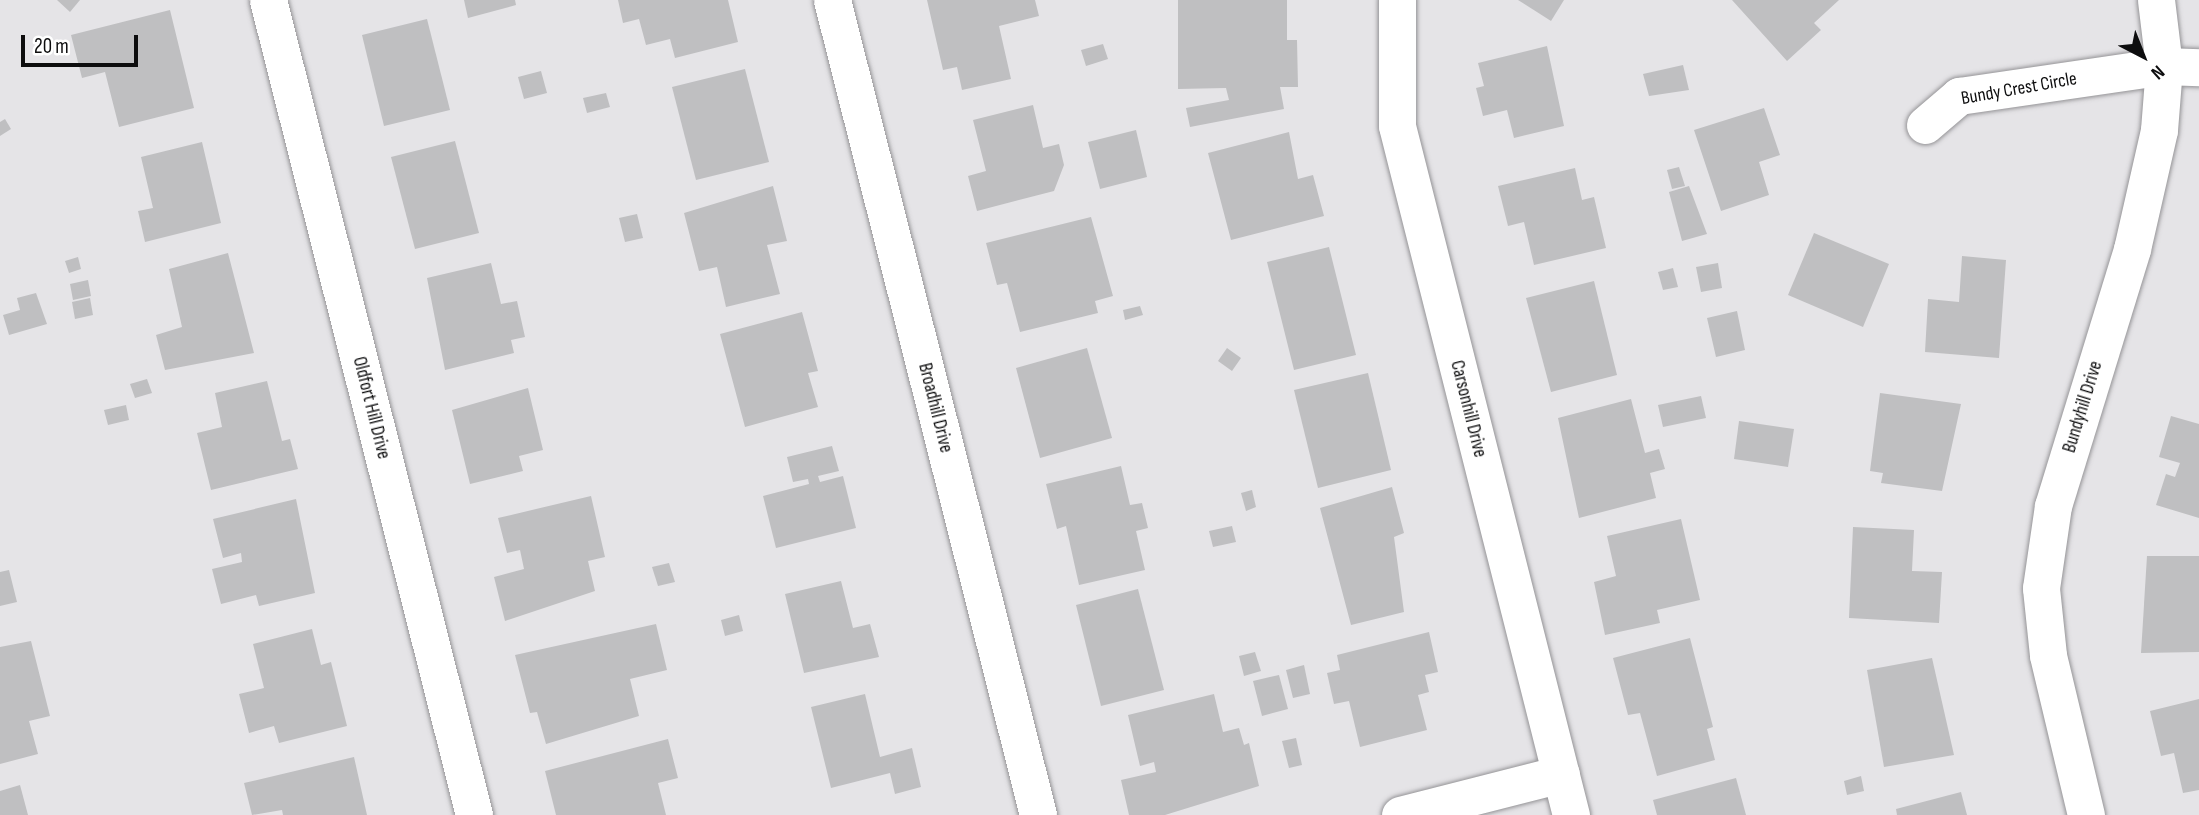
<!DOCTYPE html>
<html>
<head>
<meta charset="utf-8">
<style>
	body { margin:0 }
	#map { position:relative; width:2199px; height:815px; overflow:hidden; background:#e5e4e7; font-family:"Sofia Sans Condensed",sans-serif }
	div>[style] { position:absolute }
	.building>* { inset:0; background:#bfbfc1 }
	.roads { filter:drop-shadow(0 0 2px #959497) drop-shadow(0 0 2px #959497) }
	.street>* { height:37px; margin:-18.5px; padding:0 18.5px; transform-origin:18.5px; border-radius:18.5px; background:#fff }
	span { translate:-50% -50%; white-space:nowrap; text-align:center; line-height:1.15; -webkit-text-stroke:6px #fff; paint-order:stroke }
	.street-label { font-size:19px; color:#0d0d0e }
	.north { position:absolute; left:2108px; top:21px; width:70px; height:70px; -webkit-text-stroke:5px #fff; paint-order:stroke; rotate:138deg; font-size:19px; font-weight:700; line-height:28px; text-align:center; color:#0d0d0e }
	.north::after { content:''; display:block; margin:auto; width:24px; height:32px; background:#0d0d0e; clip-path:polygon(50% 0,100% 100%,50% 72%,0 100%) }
	.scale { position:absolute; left:21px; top:35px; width:117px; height:32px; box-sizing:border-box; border:4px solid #0d0d0e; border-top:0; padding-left:9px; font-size:21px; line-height:24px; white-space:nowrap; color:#0d0d0e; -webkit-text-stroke:5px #fff; paint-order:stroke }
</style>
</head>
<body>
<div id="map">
	<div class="building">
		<div style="clip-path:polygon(57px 0,80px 0,70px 12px)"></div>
		<div style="clip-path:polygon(464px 0,515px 0,516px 5px,468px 18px)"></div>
		<div style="clip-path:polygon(618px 0,728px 0,738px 42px,675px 58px,670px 39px,646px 45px,639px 19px,623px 23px)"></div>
		<div style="clip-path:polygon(927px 0,1035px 0,1039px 16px,999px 26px,1011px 79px,962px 90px,957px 67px,943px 70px)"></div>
		<div style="clip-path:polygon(1178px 0,1287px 0,1287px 40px,1297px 40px,1298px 87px,1280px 87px,1284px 109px,1190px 127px,1186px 108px,1229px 100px,1226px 88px,1178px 89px)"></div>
		<div style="clip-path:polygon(1518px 0,1564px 0,1551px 21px)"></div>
		<div style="clip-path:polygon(1732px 0,1839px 0,1814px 23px,1821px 30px,1787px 61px)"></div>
		<div style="clip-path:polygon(170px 10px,194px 108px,119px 127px,105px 72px,82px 78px,71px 35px)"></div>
		<div style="clip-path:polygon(427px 19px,450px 110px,384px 126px,362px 35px)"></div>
		<div style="clip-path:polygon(1103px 44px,1108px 59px,1086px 66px,1081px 50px)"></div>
		<div style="clip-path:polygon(1547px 46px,1564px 126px,1514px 138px,1507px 110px,1483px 116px,1476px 88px,1484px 86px,1478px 63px)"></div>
		<div style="clip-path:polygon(1683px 65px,1689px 90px,1649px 96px,1643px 74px)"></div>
		<div style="clip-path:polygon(745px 69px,769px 162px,696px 180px,672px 87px)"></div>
		<div style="clip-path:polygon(541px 71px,547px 93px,524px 99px,518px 77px)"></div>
		<div style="clip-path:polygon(606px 93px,610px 107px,587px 113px,583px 98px)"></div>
		<div style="clip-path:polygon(1033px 105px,1043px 148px,1059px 144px,1064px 165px,1054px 191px,977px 211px,968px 176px,986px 171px,973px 120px)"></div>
		<div style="clip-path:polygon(1764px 108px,1780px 155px,1759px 162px,1769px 195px,1721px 211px,1694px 130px)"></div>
		<div style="clip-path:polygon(5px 119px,11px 129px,0 136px,0 122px)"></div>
		<div style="clip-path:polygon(1136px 130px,1147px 177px,1100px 189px,1088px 142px)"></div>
		<div style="clip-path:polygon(1289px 132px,1298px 179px,1313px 175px,1324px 216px,1231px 240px,1208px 153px)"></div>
		<div style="clip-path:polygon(455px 141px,479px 233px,415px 249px,391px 157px)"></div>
		<div style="clip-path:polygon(202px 142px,221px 223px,145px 242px,138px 211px,153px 208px,141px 157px)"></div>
		<div style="clip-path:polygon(1679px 167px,1685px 186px,1672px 189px,1667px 170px)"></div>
		<div style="clip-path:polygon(1575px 168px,1582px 200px,1594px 197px,1606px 248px,1534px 265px,1524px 222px,1508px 226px,1498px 186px)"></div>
		<div style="clip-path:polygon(773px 186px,787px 241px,767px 245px,780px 294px,726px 307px,717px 267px,699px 271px,684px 213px)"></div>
		<div style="clip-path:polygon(1689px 186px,1707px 234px,1682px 241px,1669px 192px)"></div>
		<div style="clip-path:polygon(637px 214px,643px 238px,625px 242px,619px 218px)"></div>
		<div style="clip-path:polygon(1091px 217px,1113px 296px,1095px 301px,1098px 313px,1020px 332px,1007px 283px,997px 285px,986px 243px)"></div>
		<div style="clip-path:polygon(1814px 233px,1889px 264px,1863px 327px,1788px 295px)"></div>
		<div style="clip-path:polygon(1329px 247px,1356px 355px,1294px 370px,1267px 262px)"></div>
		<div style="clip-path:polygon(228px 253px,254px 353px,165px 370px,156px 335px,182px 327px,169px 269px)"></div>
		<div style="clip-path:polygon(1962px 256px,2006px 260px,1999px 358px,1925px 352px,1928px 299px,1959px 302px)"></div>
		<div style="clip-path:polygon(78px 257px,81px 269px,69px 273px,65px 261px)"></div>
		<div style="clip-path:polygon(491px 263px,501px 304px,517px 301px,525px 337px,511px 340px,514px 353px,445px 370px,427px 278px)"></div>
		<div style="clip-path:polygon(1718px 263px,1722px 288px,1701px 292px,1696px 267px)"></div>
		<div style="clip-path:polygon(1673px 268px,1678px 287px,1663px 290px,1658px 272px)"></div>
		<div style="clip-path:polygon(88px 280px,91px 296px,73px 300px,70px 284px)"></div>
		<div style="clip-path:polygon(1594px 281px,1617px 375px,1551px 392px,1526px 298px)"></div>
		<div style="clip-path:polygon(36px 293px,47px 324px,9px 335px,3px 315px,20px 310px,17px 298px)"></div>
		<div style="clip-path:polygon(90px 298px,93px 315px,75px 319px,72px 302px)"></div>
		<div style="clip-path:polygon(1140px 306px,1143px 315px,1125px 320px,1123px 310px)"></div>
		<div style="clip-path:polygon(1737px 311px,1745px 350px,1716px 357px,1707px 318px)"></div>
		<div style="clip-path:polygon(802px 312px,818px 371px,808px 373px,818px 407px,745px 427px,720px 334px)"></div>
		<div style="clip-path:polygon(1087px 348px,1112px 438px,1040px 458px,1016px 368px)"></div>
		<div style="clip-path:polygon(1227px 348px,1241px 358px,1232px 371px,1218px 361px)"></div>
		<div style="clip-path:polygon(1368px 373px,1391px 470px,1318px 488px,1294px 390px)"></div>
		<div style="clip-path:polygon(147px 379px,152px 393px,135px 398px,130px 384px)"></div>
		<div style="clip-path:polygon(267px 381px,282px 441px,290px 439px,298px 469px,211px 490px,197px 433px,222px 427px,215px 393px)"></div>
		<div style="clip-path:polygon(528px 388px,543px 450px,519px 456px,523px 471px,470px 484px,452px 410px)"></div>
		<div style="clip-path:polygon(1880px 393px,1961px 404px,1942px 491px,1881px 483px,1883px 473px,1870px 471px)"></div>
		<div style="clip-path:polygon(1701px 396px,1706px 418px,1663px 427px,1658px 405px)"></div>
		<div style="clip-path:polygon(1631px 399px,1645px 453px,1659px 449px,1665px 469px,1650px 473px,1656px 498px,1579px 518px,1558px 418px)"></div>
		<div style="clip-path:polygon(126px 405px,129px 420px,108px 425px,104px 410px)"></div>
		<div style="clip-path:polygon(2171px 416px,2199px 424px,2199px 518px,2156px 505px,2166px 474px,2175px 477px,2180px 463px,2159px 457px)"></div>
		<div style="clip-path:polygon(1739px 421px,1794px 429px,1788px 467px,1734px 459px)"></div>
		<div style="clip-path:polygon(832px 446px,839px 471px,818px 476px,820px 482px,843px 476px,856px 528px,776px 548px,763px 496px,809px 484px,808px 479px,793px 482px,787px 457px)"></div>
		<div style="clip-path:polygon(1121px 466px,1130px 505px,1142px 503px,1148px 528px,1136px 531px,1145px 570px,1079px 585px,1066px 526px,1057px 529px,1046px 484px)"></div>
		<div style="clip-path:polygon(1392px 487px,1404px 533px,1394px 537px,1404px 612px,1351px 625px,1320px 508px)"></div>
		<div style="clip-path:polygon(1252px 490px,1256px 507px,1246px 511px,1241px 493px)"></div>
		<div style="clip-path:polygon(591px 496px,605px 557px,588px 561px,595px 591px,505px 621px,494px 577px,524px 569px,520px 550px,507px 553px,498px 518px)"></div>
		<div style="clip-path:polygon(296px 499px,315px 593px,259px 606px,256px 595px,221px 604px,212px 569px,242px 562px,241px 553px,223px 558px,213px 519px)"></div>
		<div style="clip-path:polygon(1681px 519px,1700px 600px,1657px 610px,1660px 623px,1605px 635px,1594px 582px,1616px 576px,1607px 536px)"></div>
		<div style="clip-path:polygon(1232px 526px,1236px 542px,1213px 547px,1209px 531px)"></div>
		<div style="clip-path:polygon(1853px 527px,1914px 530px,1912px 571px,1942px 572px,1939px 623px,1849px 618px)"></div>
		<div style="clip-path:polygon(2147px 556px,2199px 556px,2199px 652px,2141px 653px)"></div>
		<div style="clip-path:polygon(669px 563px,675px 582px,658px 586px,652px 567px)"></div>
		<div style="clip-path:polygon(9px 570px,17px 602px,0 606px,0 572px)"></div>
		<div style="clip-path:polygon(841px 581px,853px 628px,870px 624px,879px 657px,804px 673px,785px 594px)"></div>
		<div style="clip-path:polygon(1138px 589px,1164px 690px,1101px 706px,1076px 605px)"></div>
		<div style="clip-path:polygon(739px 615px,743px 631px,725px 636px,721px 620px)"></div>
		<div style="clip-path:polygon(656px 624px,667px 670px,630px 679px,639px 716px,546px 744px,537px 712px,530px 713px,515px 655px)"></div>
		<div style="clip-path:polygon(312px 629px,321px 665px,331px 662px,347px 726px,279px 743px,274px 726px,249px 733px,239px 694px,264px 688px,253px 644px)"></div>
		<div style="clip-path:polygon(1429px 632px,1438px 672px,1425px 675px,1429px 692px,1418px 695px,1427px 730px,1360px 747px,1349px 701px,1334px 704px,1327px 673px,1340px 670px,1337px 655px)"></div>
		<div style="clip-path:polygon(1690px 638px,1713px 727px,1707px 729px,1715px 760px,1657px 776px,1640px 713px,1628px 715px,1613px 658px)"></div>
		<div style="clip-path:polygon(31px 641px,50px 716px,29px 721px,38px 754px,0 764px,0 647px)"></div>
		<div style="clip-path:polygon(1255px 652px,1261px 671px,1244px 676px,1239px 656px)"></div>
		<div style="clip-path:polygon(1932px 658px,1954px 755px,1884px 767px,1867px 670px)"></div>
		<div style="clip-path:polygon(1304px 665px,1310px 694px,1293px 698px,1286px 670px)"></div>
		<div style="clip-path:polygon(1279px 675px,1288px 709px,1262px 716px,1253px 681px)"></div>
		<div style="clip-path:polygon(865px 694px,880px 757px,912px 748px,921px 787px,895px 794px,890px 773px,831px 788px,811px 707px)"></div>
		<div style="clip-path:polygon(1214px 694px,1223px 732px,1239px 728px,1244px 745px,1249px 743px,1259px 786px,1165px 815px,1129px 815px,1121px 780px,1156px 772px,1154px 762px,1140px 766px,1128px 715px)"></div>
		<div style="clip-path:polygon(2199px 699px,2199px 790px,2183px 793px,2174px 753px,2161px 756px,2150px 711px)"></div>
		<div style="clip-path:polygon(1296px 738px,1302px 765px,1289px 768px,1282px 741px)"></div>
		<div style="clip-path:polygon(668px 739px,678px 778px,658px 783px,666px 815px,556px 815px,545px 771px)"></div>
		<div style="clip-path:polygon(354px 757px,367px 815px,283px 815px,282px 810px,252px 815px,244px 783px)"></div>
		<div style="clip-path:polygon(1861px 776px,1864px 791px,1847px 795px,1844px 781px)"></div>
		<div style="clip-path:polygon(1736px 778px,1746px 815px,1657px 815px,1653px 800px)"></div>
		<div style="clip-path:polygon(20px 785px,28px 815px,0 815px,0 791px)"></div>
		<div style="clip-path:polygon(1961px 792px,1967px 815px,1897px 815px,1896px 809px)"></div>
	</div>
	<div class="roads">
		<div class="street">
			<div style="left:268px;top:0;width:841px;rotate:75.81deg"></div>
			<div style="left:832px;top:0;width:841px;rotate:75.81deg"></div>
			<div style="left:1397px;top:0;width:126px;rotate:90deg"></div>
			<div style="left:1397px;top:126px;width:711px;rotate:75.83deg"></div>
			<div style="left:1925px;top:125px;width:45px;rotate:-40.5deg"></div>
			<div style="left:1959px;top:96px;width:207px;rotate:-8.3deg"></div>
			<div style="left:2164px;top:66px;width:35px;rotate:2deg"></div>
			<div style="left:1400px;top:815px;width:166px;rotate:-14.3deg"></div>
			<div style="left:2086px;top:815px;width:164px;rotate:-103.4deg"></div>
			<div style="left:2048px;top:655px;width:67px;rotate:-96deg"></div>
			<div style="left:2041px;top:588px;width:83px;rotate:-81.7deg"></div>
			<div style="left:2053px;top:506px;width:269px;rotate:-72.9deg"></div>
			<div style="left:2132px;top:249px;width:122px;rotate:-77.2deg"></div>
			<div style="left:2159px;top:130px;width:64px;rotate:-85.5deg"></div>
			<div style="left:2164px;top:66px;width:66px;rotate:-96.9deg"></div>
		</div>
	</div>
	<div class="street-label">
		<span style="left:2019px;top:89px;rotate:-10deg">Bundy Crest Circle</span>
		<span style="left:2083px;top:407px;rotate:-73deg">Bundyhill Drive</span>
		<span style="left:371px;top:408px;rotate:76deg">Oldfort Hill Drive</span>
		<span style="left:935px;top:408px;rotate:76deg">Broadhill Drive</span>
		<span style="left:1468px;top:409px;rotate:76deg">Carsonhill Drive</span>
	</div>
	<div class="north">N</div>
	<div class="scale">20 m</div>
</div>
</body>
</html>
